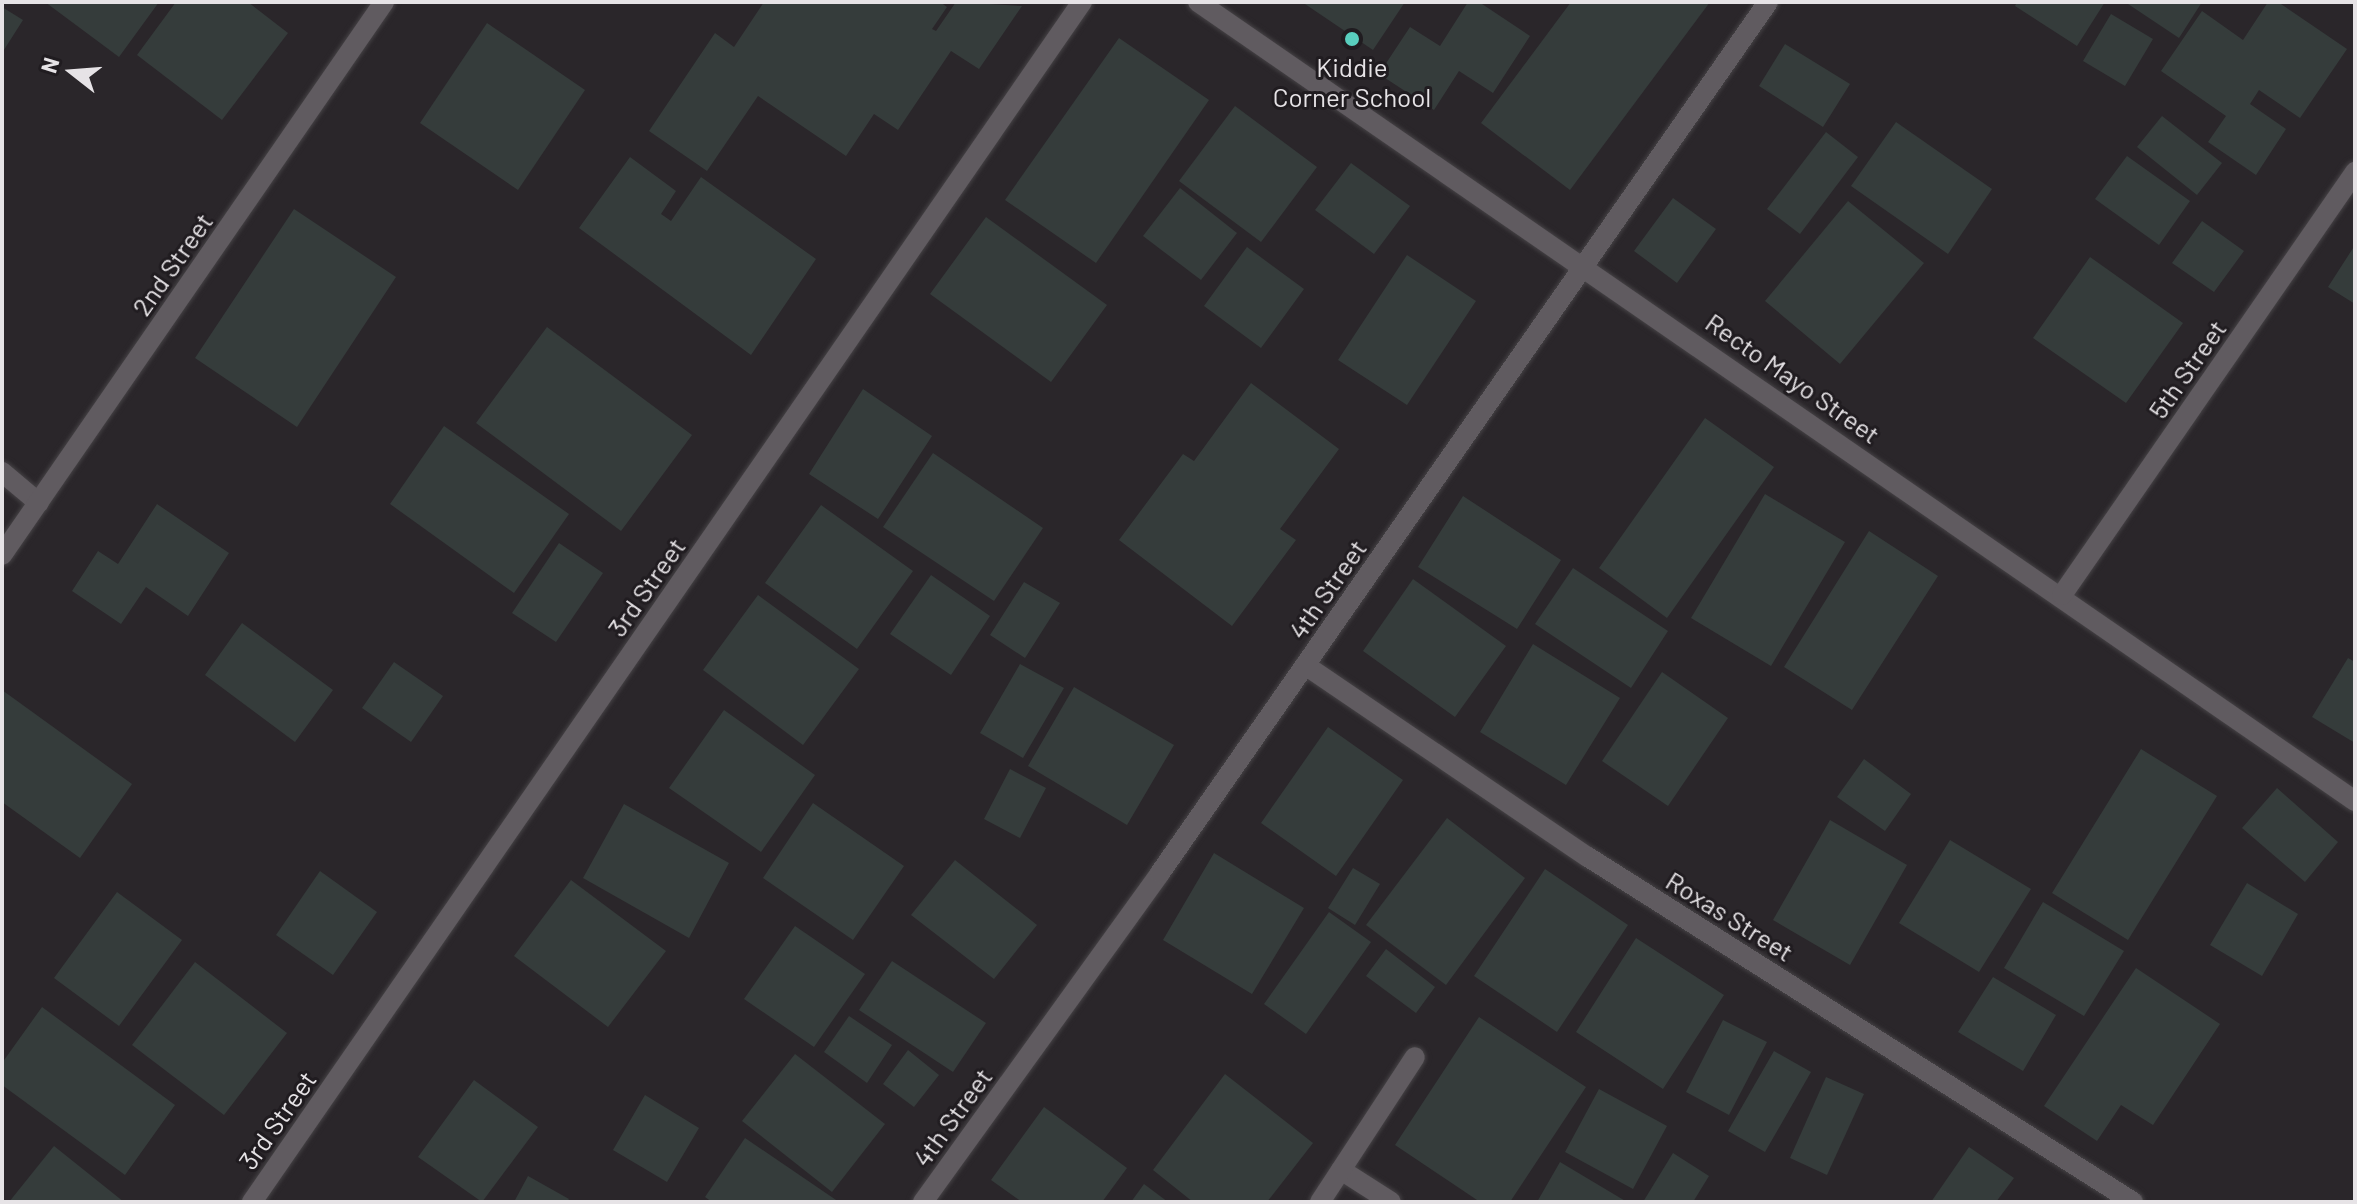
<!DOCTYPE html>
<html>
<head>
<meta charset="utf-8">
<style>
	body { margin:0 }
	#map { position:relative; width:2357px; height:1204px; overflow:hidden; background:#2a262a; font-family:Barlow,sans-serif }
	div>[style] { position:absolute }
	.building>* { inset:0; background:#353c3b }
	.roads { filter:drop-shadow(0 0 2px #454245) drop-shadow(0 0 2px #454245) }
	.minor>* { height:20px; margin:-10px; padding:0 10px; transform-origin:10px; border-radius:10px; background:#605b60 }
	.dots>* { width:22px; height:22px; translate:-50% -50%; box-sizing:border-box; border:4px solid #201c20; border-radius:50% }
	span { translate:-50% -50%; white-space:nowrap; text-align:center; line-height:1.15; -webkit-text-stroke:6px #201c20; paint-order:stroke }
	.poi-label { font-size:26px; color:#e6e3e6 }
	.street-label { font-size:26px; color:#e6e3e6 }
	.frame { position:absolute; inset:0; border:4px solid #e6e3e6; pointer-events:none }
	.north { position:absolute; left:32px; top:32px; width:80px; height:80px; -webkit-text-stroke:6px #201c20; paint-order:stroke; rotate:287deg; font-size:22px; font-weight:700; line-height:32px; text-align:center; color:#e6e3e6 }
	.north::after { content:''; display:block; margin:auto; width:28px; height:36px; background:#e6e3e6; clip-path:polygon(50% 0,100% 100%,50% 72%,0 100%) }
</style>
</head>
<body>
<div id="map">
	<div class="building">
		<div style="clip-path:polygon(45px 2px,159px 2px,119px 57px)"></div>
		<div style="clip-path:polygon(176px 2px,248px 2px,288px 33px,222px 120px,137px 55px)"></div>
		<div style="clip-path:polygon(764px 2px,940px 2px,947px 7px,932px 29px,936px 31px,956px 2px,1022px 6px,979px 69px,951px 51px,898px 130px,874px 114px,846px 156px,758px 96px,707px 171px,649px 131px,715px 33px,734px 47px)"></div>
		<div style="clip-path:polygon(1302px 2px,1405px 2px,1373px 50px)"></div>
		<div style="clip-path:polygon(1468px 2px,1479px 2px,1530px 36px,1493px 93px,1459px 71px,1434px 110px,1379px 74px,1410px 27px,1440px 46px)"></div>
		<div style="clip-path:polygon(1571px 2px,1710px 2px,1570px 190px,1481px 123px)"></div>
		<div style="clip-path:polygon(2017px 2px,2105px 2px,2077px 46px,2015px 6px)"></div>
		<div style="clip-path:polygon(2125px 2px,2202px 2px,2179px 38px)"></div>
		<div style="clip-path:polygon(2268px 2px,2278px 2px,2347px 49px,2300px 118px,2259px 90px,2250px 104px,2286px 129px,2256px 175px,2208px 142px,2226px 116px,2161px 71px,2202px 11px,2243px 40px)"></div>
		<div style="clip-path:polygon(2px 7px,23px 20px,2px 53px)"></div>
		<div style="clip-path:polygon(2111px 14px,2153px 39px,2125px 86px,2083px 61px)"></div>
		<div style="clip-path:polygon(487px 23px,585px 90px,518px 190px,420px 123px)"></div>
		<div style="clip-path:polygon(1119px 38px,1209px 100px,1096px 263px,1005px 200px)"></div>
		<div style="clip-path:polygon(1785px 44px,1850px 84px,1823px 127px,1759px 86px)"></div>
		<div style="clip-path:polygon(1235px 106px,1317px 167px,1261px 242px,1179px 181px)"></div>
		<div style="clip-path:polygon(2162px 116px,2222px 163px,2197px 195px,2137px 147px)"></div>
		<div style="clip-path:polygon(1896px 122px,1992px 189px,1948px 254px,1851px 186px)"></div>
		<div style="clip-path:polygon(1826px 132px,1858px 157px,1800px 234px,1767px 209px)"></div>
		<div style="clip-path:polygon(2127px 156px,2190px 201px,2159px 245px,2095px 199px)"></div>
		<div style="clip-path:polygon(630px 157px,676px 191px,661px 214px,671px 221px,701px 177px,816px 259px,751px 355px,579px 228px)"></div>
		<div style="clip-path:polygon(1351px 163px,1410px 206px,1374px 254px,1315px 210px)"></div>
		<div style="clip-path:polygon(1180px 188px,1237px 233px,1201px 280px,1143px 236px)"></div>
		<div style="clip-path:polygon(1673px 198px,1716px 229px,1677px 283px,1634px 251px)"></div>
		<div style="clip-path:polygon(1848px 201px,1924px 263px,1840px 364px,1765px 301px)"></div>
		<div style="clip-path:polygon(294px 209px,396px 277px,297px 427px,195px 358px)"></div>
		<div style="clip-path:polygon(986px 217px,1107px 305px,1051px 382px,930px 294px)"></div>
		<div style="clip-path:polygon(2202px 221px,2244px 251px,2214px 292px,2172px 263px)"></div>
		<div style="clip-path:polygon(2355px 245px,2355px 304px,2328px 287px)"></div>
		<div style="clip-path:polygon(1247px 247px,1304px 289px,1261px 348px,1204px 306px)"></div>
		<div style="clip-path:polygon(1407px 255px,1476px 301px,1407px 405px,1338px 360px)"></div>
		<div style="clip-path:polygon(2090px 257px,2183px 323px,2126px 403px,2033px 338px)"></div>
		<div style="clip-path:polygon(547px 327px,692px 435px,621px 531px,476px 423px)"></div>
		<div style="clip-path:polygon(1251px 383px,1339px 449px,1280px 529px,1296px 540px,1232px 626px,1119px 540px,1183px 454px,1194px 461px)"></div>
		<div style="clip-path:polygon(863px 389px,932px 436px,878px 519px,809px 474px)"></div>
		<div style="clip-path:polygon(1705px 418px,1774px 467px,1667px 618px,1599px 568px)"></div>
		<div style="clip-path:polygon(444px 426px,569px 514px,514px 593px,390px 504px)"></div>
		<div style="clip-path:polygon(933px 453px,1043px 528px,994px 601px,883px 527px)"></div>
		<div style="clip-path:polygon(1765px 494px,1845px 542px,1771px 666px,1691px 618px)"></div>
		<div style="clip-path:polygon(1463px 496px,1561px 560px,1517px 629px,1418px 567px)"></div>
		<div style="clip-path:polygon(157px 504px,229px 553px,188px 616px,146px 587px,121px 624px,72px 591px,98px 551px,118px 564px)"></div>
		<div style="clip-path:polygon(821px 505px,913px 571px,857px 649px,765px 583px)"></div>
		<div style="clip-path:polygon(1869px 531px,1938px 576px,1852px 710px,1784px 667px)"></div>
		<div style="clip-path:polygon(559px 543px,603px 573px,556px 642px,512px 613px)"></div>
		<div style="clip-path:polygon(1573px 568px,1668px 631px,1631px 688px,1535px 624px)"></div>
		<div style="clip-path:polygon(931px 575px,990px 616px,951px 675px,890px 634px)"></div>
		<div style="clip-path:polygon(1413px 579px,1506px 646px,1455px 717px,1363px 651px)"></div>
		<div style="clip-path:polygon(1024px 582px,1060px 603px,1025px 658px,990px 635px)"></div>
		<div style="clip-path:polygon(758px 595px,859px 669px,803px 745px,703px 670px)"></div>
		<div style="clip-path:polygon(242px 623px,333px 690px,295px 742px,205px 675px)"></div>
		<div style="clip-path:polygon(1533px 644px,1620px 698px,1566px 785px,1480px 732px)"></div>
		<div style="clip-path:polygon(2348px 658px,2355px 662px,2355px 743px,2312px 717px)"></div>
		<div style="clip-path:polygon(394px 662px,443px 696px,411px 742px,362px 708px)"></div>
		<div style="clip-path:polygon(1020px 664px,1064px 688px,1023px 758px,980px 733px)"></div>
		<div style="clip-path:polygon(1662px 672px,1728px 718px,1668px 806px,1602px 761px)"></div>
		<div style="clip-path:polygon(1074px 687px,1174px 745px,1127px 825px,1028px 766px)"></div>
		<div style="clip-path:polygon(2px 690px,132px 784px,80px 858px,2px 802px)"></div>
		<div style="clip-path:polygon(724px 710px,815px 775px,761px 852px,669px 788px)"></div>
		<div style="clip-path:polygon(1328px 727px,1403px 780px,1336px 876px,1261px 823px)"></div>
		<div style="clip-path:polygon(2141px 749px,2217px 796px,2128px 940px,2052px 893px)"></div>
		<div style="clip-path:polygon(1864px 759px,1911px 794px,1885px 831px,1837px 797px)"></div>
		<div style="clip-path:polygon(1010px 769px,1046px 788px,1020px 838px,984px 819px)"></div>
		<div style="clip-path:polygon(2277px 788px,2338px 842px,2305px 882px,2242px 828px)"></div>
		<div style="clip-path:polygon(813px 803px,904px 866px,853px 940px,763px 878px)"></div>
		<div style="clip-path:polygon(624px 804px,729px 863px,689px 938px,583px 878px)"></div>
		<div style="clip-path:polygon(1447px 818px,1525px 878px,1446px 985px,1366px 925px)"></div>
		<div style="clip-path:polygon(1830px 820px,1907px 865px,1850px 965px,1773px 920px)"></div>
		<div style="clip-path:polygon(1950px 840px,2031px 889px,1979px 972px,1899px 923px)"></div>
		<div style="clip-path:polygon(1214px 853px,1304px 908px,1252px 994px,1163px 940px)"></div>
		<div style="clip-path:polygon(955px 860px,1037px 925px,994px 979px,911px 915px)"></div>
		<div style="clip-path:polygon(1353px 868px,1380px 884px,1355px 925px,1328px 908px)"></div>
		<div style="clip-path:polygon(1545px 869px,1628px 925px,1557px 1032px,1474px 976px)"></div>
		<div style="clip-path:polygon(320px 871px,377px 912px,333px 975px,276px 935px)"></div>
		<div style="clip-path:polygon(571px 880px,666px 951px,608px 1027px,514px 956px)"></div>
		<div style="clip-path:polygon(2247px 883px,2298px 914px,2262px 976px,2210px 945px)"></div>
		<div style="clip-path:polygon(117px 892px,182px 940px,119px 1026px,54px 978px)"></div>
		<div style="clip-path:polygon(2043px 902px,2124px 951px,2084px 1016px,2004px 968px)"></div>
		<div style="clip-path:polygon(1329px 912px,1371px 942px,1306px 1034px,1264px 1004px)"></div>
		<div style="clip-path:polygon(795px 926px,865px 974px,814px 1047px,744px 999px)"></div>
		<div style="clip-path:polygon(1636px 938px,1724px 995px,1663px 1089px,1576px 1032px)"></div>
		<div style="clip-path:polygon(1386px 949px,1435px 987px,1416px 1013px,1366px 976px)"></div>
		<div style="clip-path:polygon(892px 961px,986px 1023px,953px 1072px,859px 1010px)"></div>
		<div style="clip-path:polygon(195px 962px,287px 1033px,224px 1115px,132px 1045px)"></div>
		<div style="clip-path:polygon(2136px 968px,2220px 1024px,2153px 1125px,2121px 1105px,2097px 1141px,2044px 1106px)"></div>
		<div style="clip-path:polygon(1993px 977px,2056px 1015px,2023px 1071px,1958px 1032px)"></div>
		<div style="clip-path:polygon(42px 1007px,175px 1105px,125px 1175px,2px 1085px,2px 1063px)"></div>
		<div style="clip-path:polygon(849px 1016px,892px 1045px,867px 1083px,824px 1052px)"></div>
		<div style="clip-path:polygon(1479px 1017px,1586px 1087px,1510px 1202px,1480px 1202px,1395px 1145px)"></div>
		<div style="clip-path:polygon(1723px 1020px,1767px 1042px,1729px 1115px,1686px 1092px)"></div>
		<div style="clip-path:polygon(908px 1050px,939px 1075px,914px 1107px,883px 1084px)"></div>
		<div style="clip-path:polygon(1774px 1051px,1811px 1072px,1765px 1152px,1728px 1131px)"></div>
		<div style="clip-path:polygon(795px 1054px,885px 1124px,832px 1192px,742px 1121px)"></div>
		<div style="clip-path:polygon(1225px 1074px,1313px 1143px,1267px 1202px,1193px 1202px,1153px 1170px)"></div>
		<div style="clip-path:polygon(1826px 1077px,1864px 1094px,1827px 1175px,1790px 1158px)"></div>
		<div style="clip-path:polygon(474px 1080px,538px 1127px,482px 1202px,418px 1157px)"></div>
		<div style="clip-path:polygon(1599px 1089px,1667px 1126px,1633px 1189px,1565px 1152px)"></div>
		<div style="clip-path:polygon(645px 1095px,699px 1128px,667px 1182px,613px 1150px)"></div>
		<div style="clip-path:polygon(1044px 1107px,1127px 1168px,1102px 1202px,1022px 1202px,991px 1180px)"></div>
		<div style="clip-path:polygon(745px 1138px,839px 1202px,712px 1202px,705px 1197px)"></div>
		<div style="clip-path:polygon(54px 1146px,124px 1202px,9px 1202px)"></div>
		<div style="clip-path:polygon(1969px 1147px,2014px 1178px,1996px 1202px,1931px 1202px)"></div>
		<div style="clip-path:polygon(1673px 1153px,1709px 1176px,1693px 1202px,1643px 1202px)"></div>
		<div style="clip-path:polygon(1560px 1162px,1627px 1202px,1537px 1202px)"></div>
		<div style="clip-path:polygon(528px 1176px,569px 1199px,567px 1202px,514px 1202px)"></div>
		<div style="clip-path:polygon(1144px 1184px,1168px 1202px,1131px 1202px)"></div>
	</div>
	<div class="roads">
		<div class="minor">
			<div style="left:1198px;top:2px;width:1406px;rotate:34.63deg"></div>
			<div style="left:2px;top:472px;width:48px;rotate:40deg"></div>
			<div style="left:2px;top:555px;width:672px;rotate:-55.36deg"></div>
			<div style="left:2062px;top:595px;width:515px;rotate:-55.29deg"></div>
			<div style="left:1305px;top:665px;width:342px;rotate:34.2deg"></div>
			<div style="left:1588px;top:857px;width:645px;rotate:32.33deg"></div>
			<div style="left:1341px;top:1170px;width:59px;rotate:32.6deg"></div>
			<div style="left:252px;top:1202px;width:1459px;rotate:-55.33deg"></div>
			<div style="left:923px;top:1202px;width:405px;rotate:-54.2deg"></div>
			<div style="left:1160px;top:873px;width:1062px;rotate:-55.08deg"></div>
			<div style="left:1320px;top:1202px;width:173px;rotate:-56.8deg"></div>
		</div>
	</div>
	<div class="dots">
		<div style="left:1352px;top:39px;background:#59cebe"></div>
	</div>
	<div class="poi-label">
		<span style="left:1352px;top:82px">Kiddie<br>Corner School</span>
	</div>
	<div class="street-label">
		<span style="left:172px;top:264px;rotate:-55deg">2nd Street</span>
		<span style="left:2187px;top:369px;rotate:-55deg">5th Street</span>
		<span style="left:1793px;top:378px;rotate:35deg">Recto Mayo Street</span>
		<span style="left:646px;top:587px;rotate:-55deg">3rd Street</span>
		<span style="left:1327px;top:589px;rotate:-55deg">4th Street</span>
		<span style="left:1730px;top:916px;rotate:32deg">Roxas Street</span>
		<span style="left:952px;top:1117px;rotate:-54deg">4th Street</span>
		<span style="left:277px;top:1120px;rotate:-55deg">3rd Street</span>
	</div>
	<div class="frame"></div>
	<div class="north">N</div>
</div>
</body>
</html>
